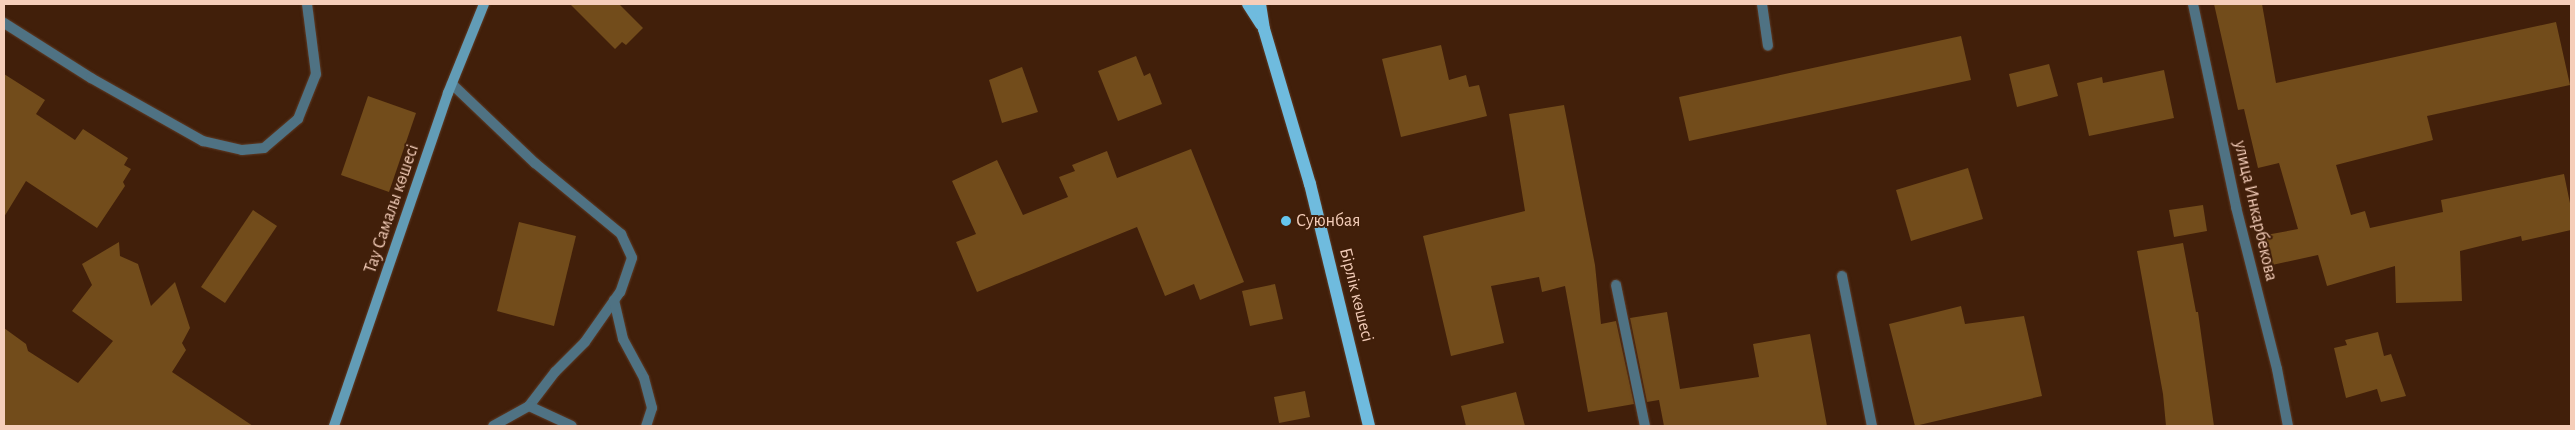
<!DOCTYPE html>
<html>
<head>
<meta charset="utf-8">
<style>
	body { margin:0 }
	#map { position:relative; width:2575px; height:430px; overflow:hidden; background:#411f0a; font-family:"Alegreya Sans",sans-serif }
	div>[style] { position:absolute }
	.building>* { inset:0; background:#724c1b }
	.roads { filter:drop-shadow(0 0 1px #5e3b26) drop-shadow(0 0 1px #5e3b26) }
	.street>* { height:10px; margin:-5px; padding:0 5px; transform-origin:5px; border-radius:5px; background:#4f7283 }
	.secondary>* { height:10px; margin:-5px; padding:0 5px; transform-origin:5px; border-radius:5px; background:#629cb6 }
	.primary>* { height:12px; margin:-6px; padding:0 6px; transform-origin:6px; border-radius:6px; background:#6fbbde }
	.dots>* { width:14px; height:14px; translate:-50% -50%; box-sizing:border-box; border:2px solid #411f0a; border-radius:50% }
	span { translate:-50% -50%; white-space:nowrap; text-align:center; line-height:1.15; -webkit-text-stroke:4px #411f0a; paint-order:stroke }
	.street-label { font-size:18px; color:#f5ceba }
	.poi-label { font-size:18px; color:#f5ceba }
	.left { translate:0 -50%; text-align:left }
	.frame { position:absolute; inset:0; border:5px solid #f5ceba; pointer-events:none }
</style>
</head>
<body>
<div id="map">
	<div class="building">
		<div style="clip-path:polygon(570px 4px,619px 4px,643px 28px,626px 45px,622px 42px,615px 49px)"></div>
		<div style="clip-path:polygon(2214px 4px,2262px 4px,2276px 83px,2556px 22px,2570px 85px,2427px 116px,2433px 140px,2336px 165px,2351px 215px,2365px 211px,2370px 228px,2443px 212px,2441px 200px,2564px 174px,2571px 208px,2571px 230px,2522px 241px,2521px 236px,2460px 251px,2462px 301px,2396px 303px,2395px 266px,2327px 286px,2318px 255px,2272px 265px,2266px 235px,2298px 229px,2279px 163px,2258px 168px,2244px 109px,2238px 110px)"></div>
		<div style="clip-path:polygon(1961px 36px,1971px 80px,1689px 141px,1679px 97px)"></div>
		<div style="clip-path:polygon(1441px 45px,1449px 80px,1466px 75px,1469px 87px,1479px 85px,1487px 116px,1401px 137px,1382px 59px)"></div>
		<div style="clip-path:polygon(1136px 56px,1144px 76px,1150px 73px,1162px 104px,1118px 121px,1098px 71px)"></div>
		<div style="clip-path:polygon(2049px 64px,2058px 96px,2017px 107px,2009px 74px)"></div>
		<div style="clip-path:polygon(1022px 67px,1038px 112px,1002px 123px,989px 80px)"></div>
		<div style="clip-path:polygon(2164px 70px,2174px 118px,2089px 136px,2077px 83px,2102px 77px,2103px 83px)"></div>
		<div style="clip-path:polygon(4px 74px,45px 100px,36px 114px,75px 140px,83px 129px,128px 158px,124px 165px,131px 169px,123px 182px,125px 186px,97px 228px,26px 181px,4px 217px)"></div>
		<div style="clip-path:polygon(368px 96px,416px 113px,389px 192px,341px 175px)"></div>
		<div style="clip-path:polygon(1564px 105px,1595px 265px,1601px 324px,1616px 321px,1634px 404px,1588px 412px,1565px 286px,1542px 292px,1539px 277px,1491px 286px,1504px 343px,1451px 356px,1423px 236px,1525px 211px,1509px 114px)"></div>
		<div style="clip-path:polygon(1191px 149px,1244px 282px,1200px 300px,1194px 284px,1165px 296px,1137px 227px,977px 292px,956px 242px,976px 234px,952px 181px,997px 160px,1023px 215px,1068px 197px,1059px 177px,1075px 171px,1072px 165px,1107px 151px,1117px 178px)"></div>
		<div style="clip-path:polygon(1968px 168px,1983px 219px,1911px 241px,1896px 190px)"></div>
		<div style="clip-path:polygon(2203px 205px,2207px 231px,2174px 237px,2169px 210px)"></div>
		<div style="clip-path:polygon(253px 210px,277px 226px,225px 303px,201px 287px)"></div>
		<div style="clip-path:polygon(519px 222px,576px 236px,554px 326px,497px 311px)"></div>
		<div style="clip-path:polygon(119px 242px,120px 256px,138px 264px,151px 306px,175px 282px,190px 328px,182px 343px,186px 350px,172px 372px,253px 426px,4px 426px,4px 328px,26px 344px,28px 351px,78px 383px,113px 341px,72px 311px,92px 285px,82px 264px)"></div>
		<div style="clip-path:polygon(2183px 243px,2196px 312px,2198px 312px,2214px 426px,2166px 426px,2163px 394px,2137px 251px)"></div>
		<div style="clip-path:polygon(1275px 284px,1283px 319px,1250px 326px,1242px 291px)"></div>
		<div style="clip-path:polygon(1961px 306px,1965px 324px,2024px 316px,2042px 396px,1915px 426px,1889px 324px)"></div>
		<div style="clip-path:polygon(1667px 312px,1680px 389px,1759px 377px,1753px 344px,1810px 334px,1827px 426px,1664px 426px,1659px 400px,1647px 402px,1630px 318px)"></div>
		<div style="clip-path:polygon(2378px 332px,2384px 356px,2391px 354px,2406px 396px,2381px 402px,2377px 389px,2346px 398px,2334px 348px,2347px 345px,2345px 340px)"></div>
		<div style="clip-path:polygon(1305px 391px,1310px 417px,1279px 423px,1274px 397px)"></div>
		<div style="clip-path:polygon(1516px 392px,1525px 426px,1466px 426px,1461px 406px)"></div>
	</div>
	<div class="roads">
		<div class="street">
			<div style="left:1762px;top:4px;width:42px;rotate:81.9deg"></div>
			<div style="left:2193px;top:4px;width:208px;rotate:78deg"></div>
			<div style="left:2236px;top:207px;width:167px;rotate:75.8deg"></div>
			<div style="left:2277px;top:369px;width:58px;rotate:79.1deg"></div>
			<div style="left:4px;top:23px;width:103px;rotate:32.3deg"></div>
			<div style="left:91px;top:78px;width:129px;rotate:29.4deg"></div>
			<div style="left:203px;top:141px;width:40px;rotate:13deg"></div>
			<div style="left:242px;top:150px;width:22px;rotate:-5deg"></div>
			<div style="left:264px;top:148px;width:45px;rotate:-40.5deg"></div>
			<div style="left:298px;top:119px;width:48px;rotate:-68.2deg"></div>
			<div style="left:316px;top:74px;width:71px;rotate:-97.3deg"></div>
			<div style="left:452px;top:84px;width:115px;rotate:43.6deg"></div>
			<div style="left:535px;top:163px;width:112px;rotate:39.5deg"></div>
			<div style="left:621px;top:234px;width:26px;rotate:65deg"></div>
			<div style="left:632px;top:258px;width:36px;rotate:109deg"></div>
			<div style="left:620px;top:292px;width:61px;rotate:125deg"></div>
			<div style="left:585px;top:342px;width:42px;rotate:135deg"></div>
			<div style="left:555px;top:372px;width:43px;rotate:127.4deg"></div>
			<div style="left:529px;top:406px;width:41px;rotate:150.9deg"></div>
			<div style="left:1842px;top:276px;width:153px;rotate:78.7deg"></div>
			<div style="left:1616px;top:285px;width:144px;rotate:78.4deg"></div>
			<div style="left:614px;top:300px;width:40px;rotate:77deg"></div>
			<div style="left:623px;top:339px;width:44px;rotate:61.7deg"></div>
			<div style="left:644px;top:378px;width:31px;rotate:75deg"></div>
			<div style="left:652px;top:408px;width:19px;rotate:108deg"></div>
			<div style="left:529px;top:406px;width:47px;rotate:24.9deg"></div>
		</div>
		<div class="secondary">
			<div style="left:334px;top:426px;width:352px;rotate:-71.1deg"></div>
			<div style="left:448px;top:93px;width:96px;rotate:-68deg"></div>
		</div>
		<div class="primary">
			<div style="left:1248px;top:4px;width:24px;rotate:57deg"></div>
			<div style="left:1260px;top:4px;width:25px;rotate:81deg"></div>
			<div style="left:1264px;top:29px;width:162px;rotate:73.5deg"></div>
			<div style="left:1310px;top:184px;width:249px;rotate:76.3deg"></div>
		</div>
	</div>
	<div class="dots">
		<div style="left:1286px;top:221px;background:#65c5ee"></div>
	</div>
	<div class="street-label">
		<span style="left:392px;top:209px;rotate:-71deg">Тау Самалы көшесі</span>
		<span style="left:2255px;top:211px;rotate:77deg">улица Инкарбекова</span>
		<span style="left:1356px;top:295px;rotate:76deg">Бірлік көшесі</span>
	</div>
	<div class="poi-label">
		<span class="left" style="left:1296px;top:221px">Суюнбая</span>
	</div>
	<div class="frame"></div>
</div>
</body>
</html>
